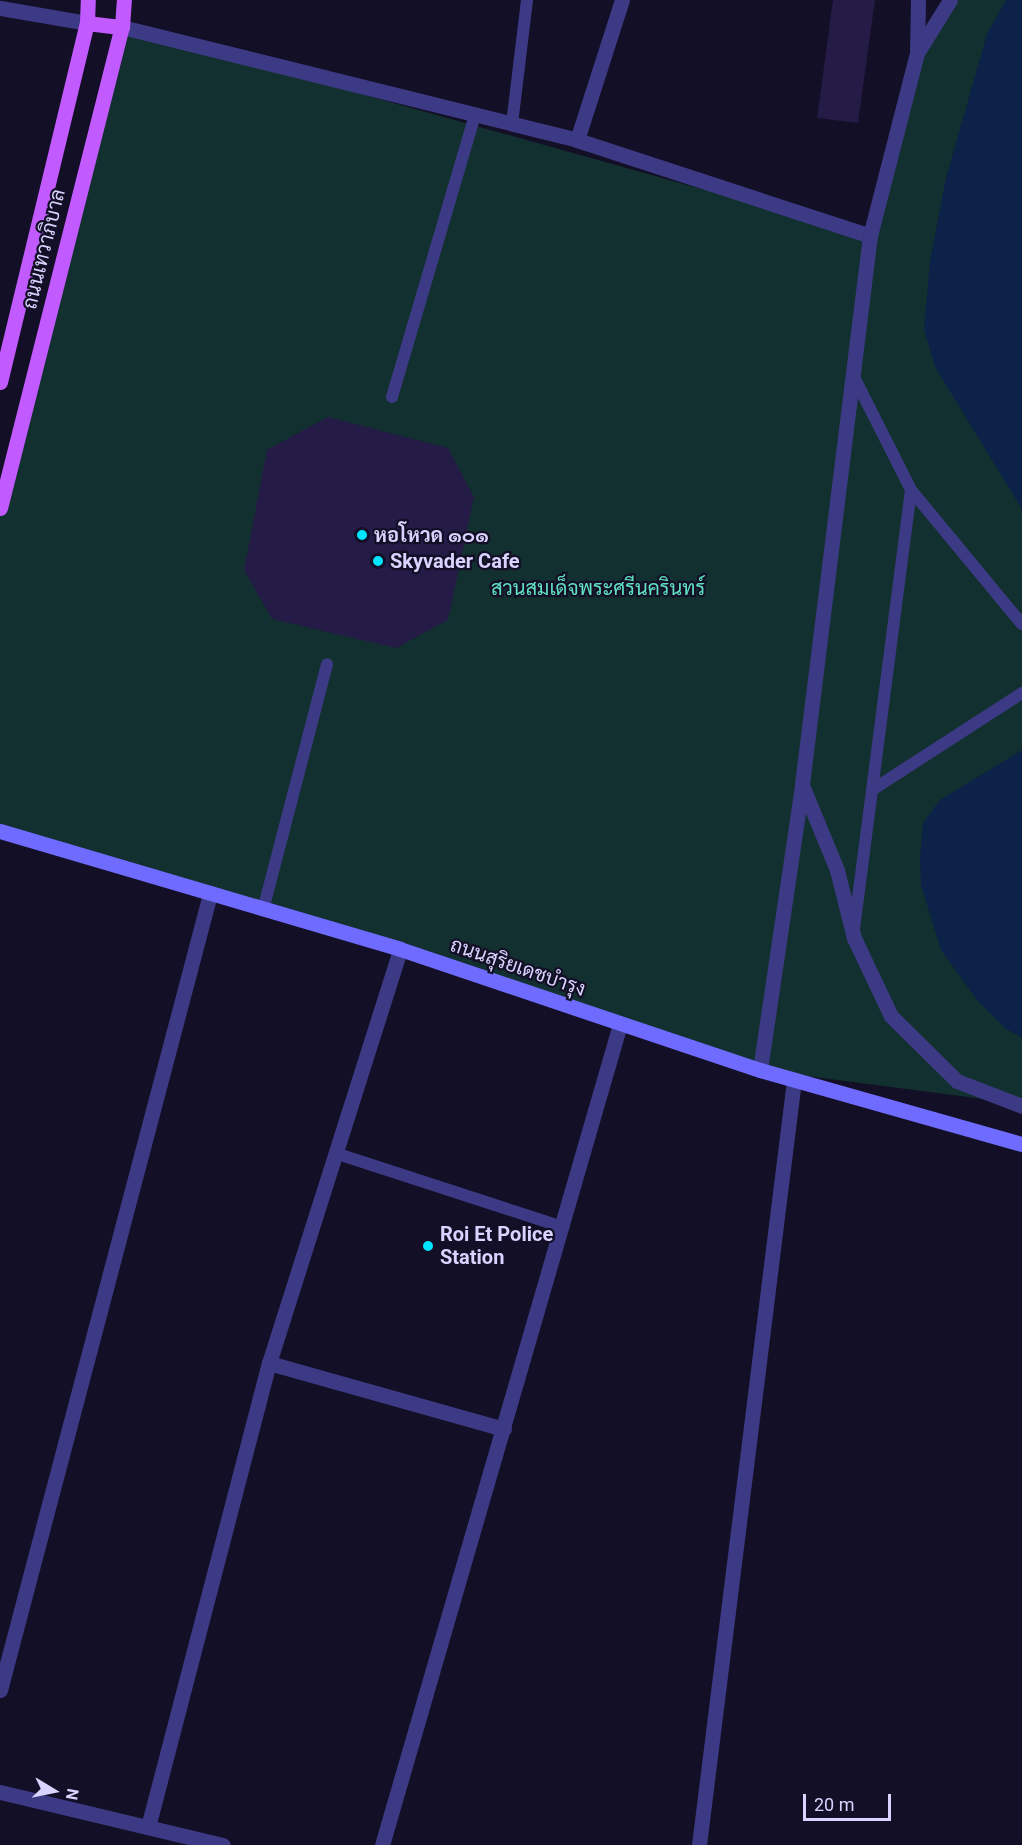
<!DOCTYPE html>
<html>
<head>
<meta charset="utf-8">
<style>
	body { margin:0 }
	#map { position:relative; width:1022px; height:1845px; overflow:hidden; background:#130f26; font-family:Roboto,Sarabun,sans-serif }
	div>[style] { position:absolute }
	.green>* { inset:0; background:#12302f }
	.water>* { inset:0; background:#0c2248 }
	.building>* { inset:0; background:#241b47 }
	.service>* { height:12px; margin:-6px; padding:0 6px; transform-origin:6px; border-radius:6px; background:#3d3a85 }
	.minor>* { height:15px; margin:-7.5px; padding:0 7.5px; transform-origin:7.5px; border-radius:7.5px; background:#3d3a85 }
	.tertiary>* { height:15px; margin:-7.5px; padding:0 7.5px; transform-origin:7.5px; border-radius:7.5px; background:#3d3a85 }
	.secondary>* { height:15px; margin:-7.5px; padding:0 7.5px; transform-origin:7.5px; border-radius:7.5px; background:#6f6bff }
	.primary>* { height:15px; margin:-7.5px; padding:0 7.5px; transform-origin:7.5px; border-radius:7.5px; background:#c25bff }
	.dots>* { width:16px; height:16px; translate:-50% -50%; box-sizing:border-box; border:3px solid #130f26; border-radius:50% }
	span { translate:-50% -50%; white-space:nowrap; text-align:center; line-height:1.15; -webkit-text-stroke:4.5px #130f26; paint-order:stroke }
	.street-label { font-size:20px; color:#d9d4ff }
	.poi-label { font-size:20px; color:#d9d4ff; font-weight:700 }
	.left { translate:0 -50%; text-align:left }
	.park-label { font-size:20px; color:#5fe0c0 }
	.north { position:absolute; left:24px; top:1761px; width:60px; height:60px; -webkit-text-stroke:4px #130f26; paint-order:stroke; rotate:100deg; font-size:16px; font-weight:700; line-height:24px; text-align:center; color:#d9d4ff }
	.north::after { content:''; display:block; margin:auto; width:21px; height:27px; background:#d9d4ff; clip-path:polygon(50% 0,100% 100%,50% 72%,0 100%) }
	.scale { position:absolute; left:803px; top:1794px; width:88px; height:27px; box-sizing:border-box; border:3px solid #d9d4ff; border-top:0; padding-left:8px; font-size:18px; line-height:21px; white-space:nowrap; color:#d9d4ff; -webkit-text-stroke:4px #130f26; paint-order:stroke }
</style>
</head>
<body>
<div id="map">
	<div class="green">
		<div style="clip-path:polygon(950px 0,1022px 0,1022px 1104px,760px 1070px,0 831px,0 508px,122px 27px,870px 236px,917px 53px)"></div>
	</div>
	<div class="water">
		<div style="clip-path:polygon(1006px 0,1022px 0,1022px 509px,935px 367px,924px 329px,930px 261px,946px 178px,987px 34px)"></div>
		<div style="clip-path:polygon(1022px 750px,1022px 1038px,1005px 1028px,977px 1000px,941px 950px,921px 885px,920px 858px,923px 823px,940px 800px)"></div>
	</div>
	<div class="building">
		<div style="clip-path:polygon(833px 0,875px 0,858px 123px,817px 118px)"></div>
		<div style="clip-path:polygon(328px 417px,448px 448px,474px 497px,448px 620px,396px 648px,272px 619px,244px 570px,267px 450px)"></div>
	</div>
	<div class="service">
		<div style="left:512px;top:124px;width:125px;rotate:-83.1deg"></div>
		<div style="left:853px;top:375px;width:129px;rotate:63.2deg"></div>
		<div style="left:911px;top:490px;width:445px;rotate:97.4deg"></div>
		<div style="left:392px;top:397px;width:294px;rotate:-73.6deg"></div>
		<div style="left:911px;top:490px;width:174px;rotate:50.4deg"></div>
		<div style="left:872px;top:790px;width:179px;rotate:-32.9deg"></div>
		<div style="left:263px;top:910px;width:254px;rotate:-75.4deg"></div>
		<div style="left:338px;top:1154px;width:237px;rotate:18deg"></div>
	</div>
	<div class="minor">
		<div style="left:122px;top:27px;width:469px;rotate:13.9deg"></div>
		<div style="left:577px;top:140px;width:308px;rotate:18.1deg"></div>
		<div style="left:917px;top:53px;width:53px;rotate:-88.9deg"></div>
		<div style="left:577px;top:140px;width:147px;rotate:-72.2deg"></div>
		<div style="left:802px;top:785px;width:92px;rotate:67.6deg"></div>
		<div style="left:837px;top:870px;width:70px;rotate:76deg"></div>
		<div style="left:854px;top:938px;width:86px;rotate:64.6deg"></div>
		<div style="left:891px;top:1016px;width:93px;rotate:44.6deg"></div>
		<div style="left:957px;top:1081px;width:70px;rotate:21deg"></div>
		<div style="left:760px;top:1070px;width:289px;rotate:-81.6deg"></div>
		<div style="left:802px;top:784px;width:552px;rotate:-82.93deg"></div>
		<div style="left:870px;top:236px;width:189px;rotate:-75.6deg"></div>
		<div style="left:917px;top:53px;width:62px;rotate:-58.1deg"></div>
		<div style="left:269px;top:1363px;width:244px;rotate:15.7deg"></div>
		<div style="left:0;top:1690px;width:823px;rotate:-75.22deg"></div>
		<div style="left:148px;top:1827px;width:480px;rotate:-75.4deg"></div>
		<div style="left:269px;top:1363px;width:434px;rotate:-72.4deg"></div>
		<div style="left:382px;top:1845px;width:855px;rotate:-73.83deg"></div>
		<div style="left:699px;top:1845px;width:771px;rotate:-82.92deg"></div>
	</div>
	<div class="tertiary">
		<div style="left:0;top:8px;width:88px;rotate:9.8deg"></div>
		<div style="left:0;top:1792px;width:229px;rotate:13.4deg"></div>
	</div>
	<div class="secondary">
		<div style="left:0;top:831px;width:417px;rotate:16.4deg"></div>
		<div style="left:400px;top:949px;width:380px;rotate:18.6deg"></div>
		<div style="left:760px;top:1070px;width:272px;rotate:15.8deg"></div>
	</div>
	<div class="primary">
		<div style="left:87px;top:23px;width:35px;rotate:7deg"></div>
		<div style="left:0;top:382px;width:369px;rotate:-76.4deg"></div>
		<div style="left:87px;top:23px;width:23px;rotate:-88deg"></div>
		<div style="left:0;top:508px;width:496px;rotate:-75.8deg"></div>
		<div style="left:122px;top:27px;width:27px;rotate:-86deg"></div>
	</div>
	<div class="dots">
		<div style="left:362px;top:535px;background:#00e5ff"></div>
		<div style="left:378px;top:561px;background:#00e5ff"></div>
		<div style="left:428px;top:1246px;background:#00e5ff"></div>
	</div>
	<div class="street-label">
		<span style="left:44px;top:249px;rotate:-76deg">ถนนเทวาภิบาล</span>
		<span style="left:518px;top:967px;rotate:19deg">ถนนสุริยเดชบำรุง</span>
	</div>
	<div class="poi-label">
		<span class="left" style="left:374px;top:535px">หอโหวด ๑๐๑</span>
		<span class="left" style="left:390px;top:561px">Skyvader Cafe</span>
		<span class="left" style="left:440px;top:1246px">Roi Et Police<br>Station</span>
	</div>
	<div class="park-label">
		<span style="left:598px;top:588px">สวนสมเด็จพระศรีนครินทร์</span>
	</div>
	<div class="north">N</div>
	<div class="scale">20 m</div>
</div>
</body>
</html>
